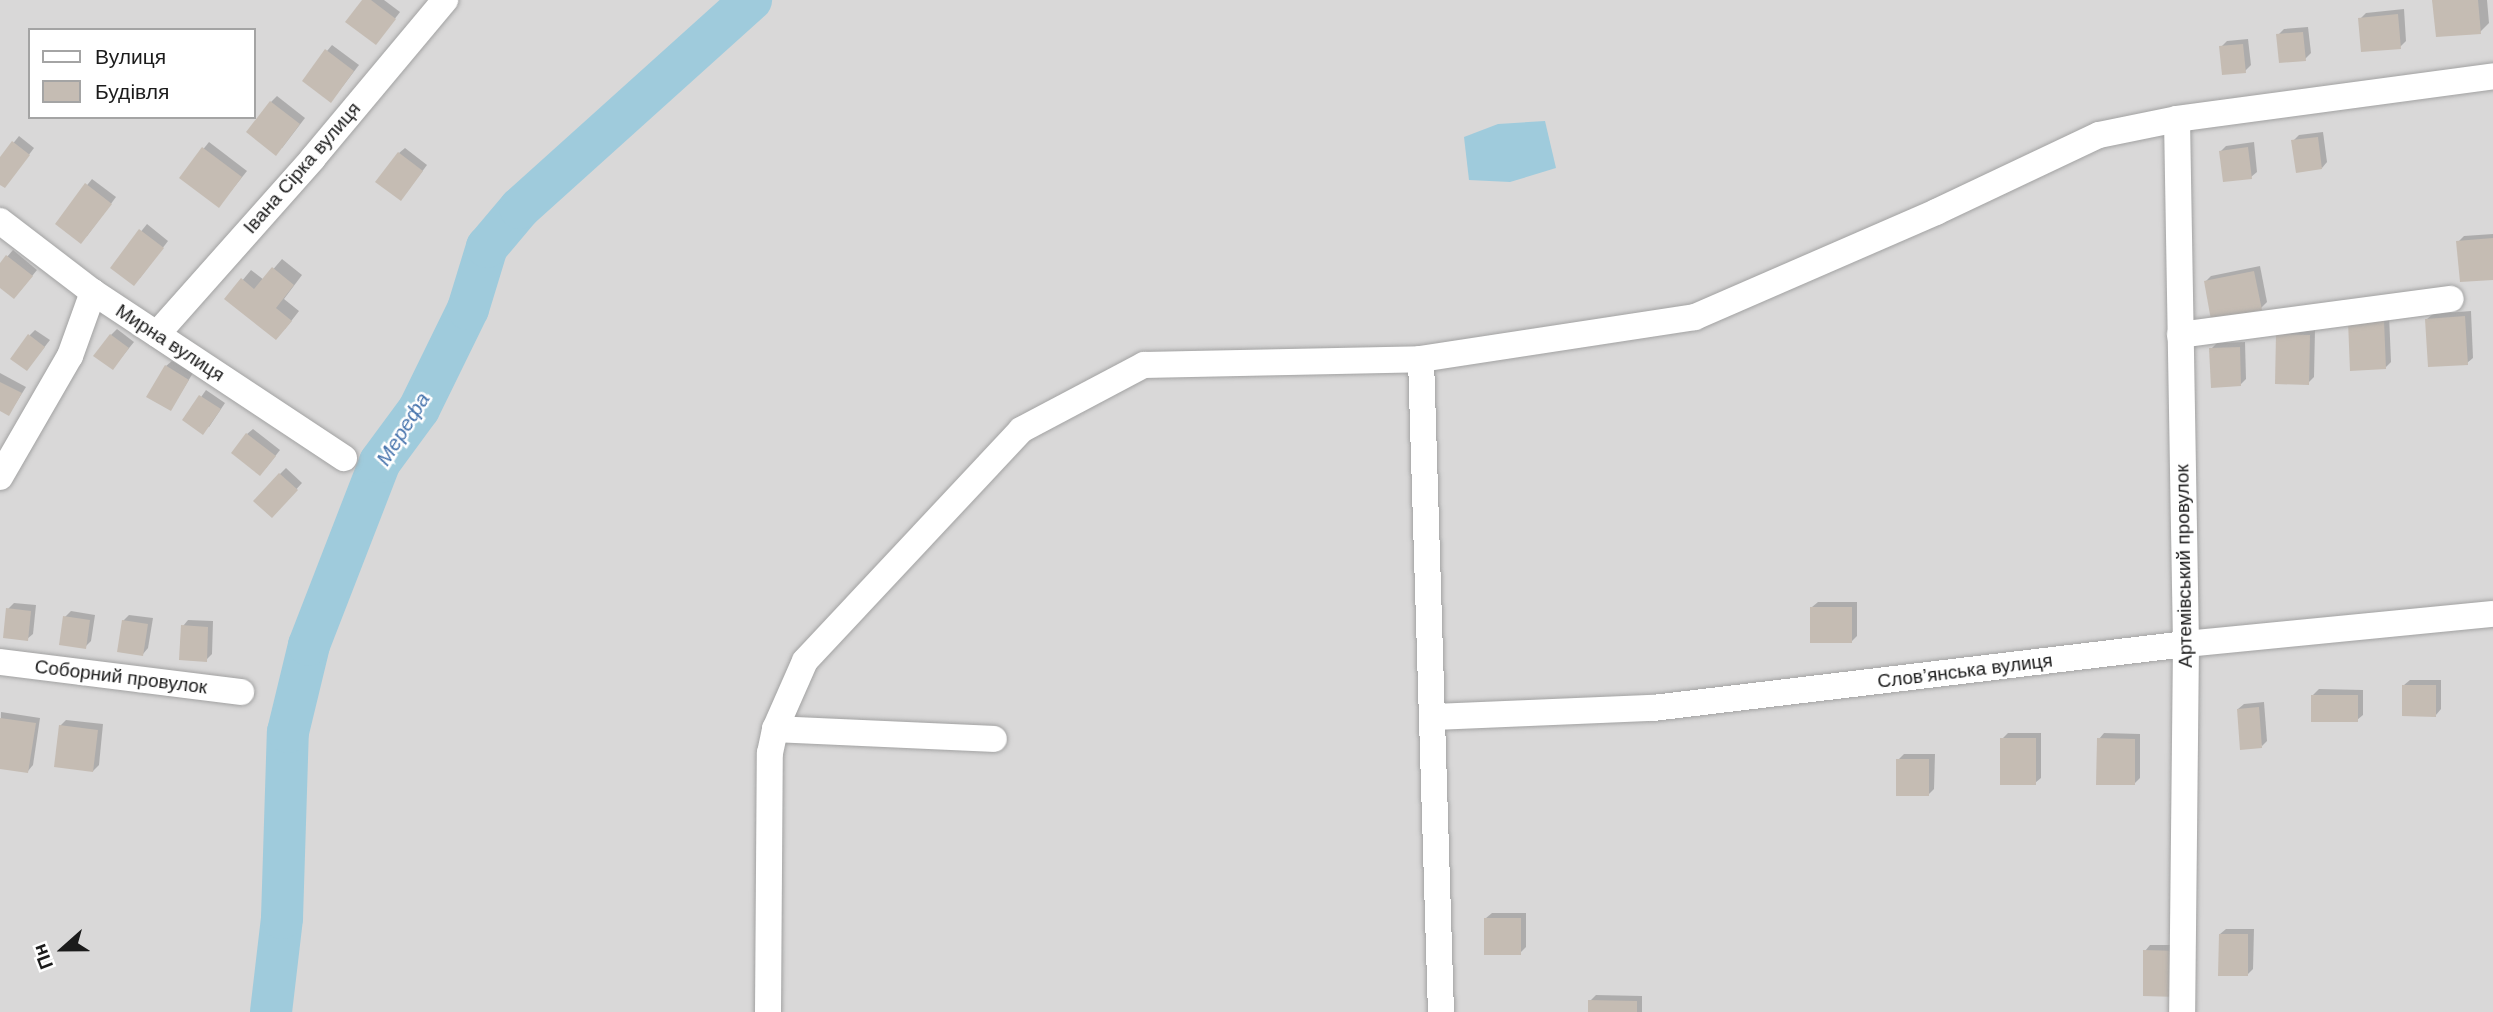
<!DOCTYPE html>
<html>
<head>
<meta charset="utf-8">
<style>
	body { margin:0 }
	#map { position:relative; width:2493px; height:1012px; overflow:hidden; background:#edeae0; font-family:Arial,sans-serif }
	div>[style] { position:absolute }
	.residential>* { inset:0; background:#d9d8d8 }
	.water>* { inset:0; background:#9fcbdc }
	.shadow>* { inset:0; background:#0003 }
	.river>* { height:42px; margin:-21px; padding:0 21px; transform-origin:21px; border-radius:21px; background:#9fcbdc }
	.building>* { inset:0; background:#c5bcb3 }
	.roads { filter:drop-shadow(0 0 2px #a2a2a2) drop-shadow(0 0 2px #a2a2a2) }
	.minor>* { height:26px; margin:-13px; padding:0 13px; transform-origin:13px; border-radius:13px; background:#fff }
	span { translate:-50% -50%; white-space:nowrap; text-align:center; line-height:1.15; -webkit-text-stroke:5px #fff; paint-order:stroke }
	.street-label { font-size:19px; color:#1b1b1b }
	.water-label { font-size:21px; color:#4673ac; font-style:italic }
	.legend { position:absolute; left:28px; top:28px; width:228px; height:91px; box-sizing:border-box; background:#fff; border:2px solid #a4a4a4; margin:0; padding:9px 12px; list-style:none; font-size:21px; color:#1b1b1b }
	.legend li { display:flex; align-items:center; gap:14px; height:35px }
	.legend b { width:35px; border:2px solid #a4a4a4 }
	.north { position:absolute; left:28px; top:914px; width:70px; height:70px; -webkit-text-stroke:5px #fff; paint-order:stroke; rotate:249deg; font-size:19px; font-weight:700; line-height:28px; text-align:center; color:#1b1b1b }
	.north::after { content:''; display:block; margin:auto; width:24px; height:32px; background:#1b1b1b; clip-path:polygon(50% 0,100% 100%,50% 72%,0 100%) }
</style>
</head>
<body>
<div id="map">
	<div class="residential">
		<div style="clip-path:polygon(evenodd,0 0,2493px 0,2493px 1012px,0 1012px,0 0,30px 30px,254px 30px,254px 117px,30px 117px,30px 30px)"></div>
	</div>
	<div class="water">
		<div style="clip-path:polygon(1545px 121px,1556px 168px,1510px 182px,1469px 180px,1464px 137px,1498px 124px)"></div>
	</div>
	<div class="shadow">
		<div style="clip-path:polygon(364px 0,384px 0,400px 12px,381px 37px)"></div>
		<div style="clip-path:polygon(2434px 0,2487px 0,2489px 23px,2480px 32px)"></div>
		<div style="clip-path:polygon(2404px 9px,2406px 41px,2400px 47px,2360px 19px,2366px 13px)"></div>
		<div style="clip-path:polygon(2308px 27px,2311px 53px,2305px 59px,2278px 35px,2284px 29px)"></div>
		<div style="clip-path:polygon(2248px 39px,2251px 65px,2245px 71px,2221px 47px,2227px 41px)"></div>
		<div style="clip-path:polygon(332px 45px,359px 65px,336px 95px,327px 51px)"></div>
		<div style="clip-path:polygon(277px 96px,305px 118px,282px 148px,271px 102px)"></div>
		<div style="clip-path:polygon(2323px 132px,2327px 162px,2322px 168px,2293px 141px,2299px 135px)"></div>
		<div style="clip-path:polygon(19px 136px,34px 148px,10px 180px,0 182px,0 160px)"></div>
		<div style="clip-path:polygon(209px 142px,247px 171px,219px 206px,181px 177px)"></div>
		<div style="clip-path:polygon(2254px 142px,2257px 172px,2251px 177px,2221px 151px,2226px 146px)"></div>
		<div style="clip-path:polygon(405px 148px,427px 165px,406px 193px,399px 153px)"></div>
		<div style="clip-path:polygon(92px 179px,116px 197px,87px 236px,57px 223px)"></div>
		<div style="clip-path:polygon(147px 224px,168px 241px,140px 278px,112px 268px)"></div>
		<div style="clip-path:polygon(2493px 234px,2493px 278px,2458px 242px,2464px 236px)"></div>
		<div style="clip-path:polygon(13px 250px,37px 270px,20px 291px,0 286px,0 265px)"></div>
		<div style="clip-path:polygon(282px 259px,302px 275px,284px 299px,299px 311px,285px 329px,227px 299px,251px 270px,264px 280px)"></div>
		<div style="clip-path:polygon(2260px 266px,2267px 302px,2261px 308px,2206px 281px,2211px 276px)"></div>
		<div style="clip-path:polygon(2471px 311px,2473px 358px,2467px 363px,2427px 319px,2433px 314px)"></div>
		<div style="clip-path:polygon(2389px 315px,2391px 362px,2385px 368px,2349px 322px)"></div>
		<div style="clip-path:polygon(117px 329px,134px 342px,113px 368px,111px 335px)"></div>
		<div style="clip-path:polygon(35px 330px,50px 340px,32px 363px,30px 335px)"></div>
		<div style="clip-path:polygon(2315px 330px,2314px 377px,2308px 383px,2278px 334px)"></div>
		<div style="clip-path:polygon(2245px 342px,2246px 379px,2240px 385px,2211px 349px,2217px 343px)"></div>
		<div style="clip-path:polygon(172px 361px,193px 373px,171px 409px,166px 366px)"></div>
		<div style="clip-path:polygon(0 373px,26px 387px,9px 414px,0 409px)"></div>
		<div style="clip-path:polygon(206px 390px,225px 403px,209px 427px,185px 420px)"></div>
		<div style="clip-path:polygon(253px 429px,280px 450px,266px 468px,247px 434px)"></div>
		<div style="clip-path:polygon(286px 468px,302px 483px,272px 516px,280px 474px)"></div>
		<div style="clip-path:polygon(1818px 602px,1857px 602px,1857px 636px,1851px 642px,1812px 607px)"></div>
		<div style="clip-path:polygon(14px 603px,36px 605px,33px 634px,27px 639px,8px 609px)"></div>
		<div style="clip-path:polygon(71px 611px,95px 615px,91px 641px,85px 647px,65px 617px)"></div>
		<div style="clip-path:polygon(129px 615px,153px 618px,148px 648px,143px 654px,123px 621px)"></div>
		<div style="clip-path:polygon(188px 620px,213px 621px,212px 654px,206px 660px,183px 626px)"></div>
		<div style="clip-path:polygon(2410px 680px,2441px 680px,2441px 709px,2436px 715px,2404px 685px)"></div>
		<div style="clip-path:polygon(2319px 689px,2363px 690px,2363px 715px,2357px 720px,2313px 695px)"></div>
		<div style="clip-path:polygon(2264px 702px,2267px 741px,2262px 746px,2238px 709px,2244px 704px)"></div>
		<div style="clip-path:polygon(1px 712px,40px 718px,33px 765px,28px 771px,0 767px)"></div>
		<div style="clip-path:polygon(66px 720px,103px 724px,99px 765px,93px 771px,60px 726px)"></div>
		<div style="clip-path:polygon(2008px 733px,2041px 733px,2041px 778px,2035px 783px,2002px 739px)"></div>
		<div style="clip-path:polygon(2104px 733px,2140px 734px,2140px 778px,2134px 784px,2099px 739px)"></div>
		<div style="clip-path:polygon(1904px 754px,1935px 754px,1934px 789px,1928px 795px,1898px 760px)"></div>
		<div style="clip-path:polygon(1492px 913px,1526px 913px,1526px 947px,1520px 953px,1486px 918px)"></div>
		<div style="clip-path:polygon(2226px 929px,2254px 929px,2253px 969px,2247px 975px,2220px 934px)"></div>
		<div style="clip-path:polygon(2150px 945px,2183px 945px,2144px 995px,2145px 951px)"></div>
		<div style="clip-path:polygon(1596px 995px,1642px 996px,1642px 1012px,1590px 1012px,1590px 1001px)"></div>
	</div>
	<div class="river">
		<div style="left:271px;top:1012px;width:95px;rotate:-83.3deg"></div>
		<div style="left:282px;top:918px;width:186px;rotate:-88.2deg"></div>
		<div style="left:288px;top:732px;width:89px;rotate:-76.4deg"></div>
		<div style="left:309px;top:645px;width:196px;rotate:-68.8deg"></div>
		<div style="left:380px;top:462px;width:66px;rotate:-53.7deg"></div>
		<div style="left:419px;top:409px;width:111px;rotate:-63.9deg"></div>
		<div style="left:468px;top:309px;width:65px;rotate:-73deg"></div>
		<div style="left:487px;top:247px;width:51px;rotate:-49.8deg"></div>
		<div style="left:520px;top:208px;width:311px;rotate:-42deg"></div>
	</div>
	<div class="building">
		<div style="clip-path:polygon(362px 0,371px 0,396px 19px,376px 45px,345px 22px)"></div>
		<div style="clip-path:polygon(2432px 0,2478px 0,2481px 34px,2436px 37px)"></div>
		<div style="clip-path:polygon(2398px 14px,2401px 49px,2361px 52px,2358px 18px)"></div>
		<div style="clip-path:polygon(2303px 32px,2306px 61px,2279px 63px,2276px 34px)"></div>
		<div style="clip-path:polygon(2243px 44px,2246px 73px,2222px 75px,2219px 46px)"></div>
		<div style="clip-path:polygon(325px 49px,354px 71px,331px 103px,302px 81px)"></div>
		<div style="clip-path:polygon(270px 101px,300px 124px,276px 156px,246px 132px)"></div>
		<div style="clip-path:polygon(2318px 137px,2322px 169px,2296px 173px,2291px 140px)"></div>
		<div style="clip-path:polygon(12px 141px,30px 155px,5px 188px,0 185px,0 157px)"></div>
		<div style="clip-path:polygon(202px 147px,242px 177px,219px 208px,179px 178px)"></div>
		<div style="clip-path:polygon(2248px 147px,2252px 179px,2223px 182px,2219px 151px)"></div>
		<div style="clip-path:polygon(398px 152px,423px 171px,401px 201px,375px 182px)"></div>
		<div style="clip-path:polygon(85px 183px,112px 204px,81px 244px,55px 224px)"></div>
		<div style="clip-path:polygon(139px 229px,164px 248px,134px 286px,110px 268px)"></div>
		<div style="clip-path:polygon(2493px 238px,2493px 280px,2460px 282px,2456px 241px)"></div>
		<div style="clip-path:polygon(6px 255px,33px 276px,14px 299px,0 288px,0 263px)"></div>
		<div style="clip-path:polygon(272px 267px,294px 285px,276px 308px,292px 321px,276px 340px,224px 299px,241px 278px,254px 289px)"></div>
		<div style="clip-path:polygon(2254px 271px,2262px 310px,2211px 320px,2204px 281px)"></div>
		<div style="clip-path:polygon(2465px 316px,2468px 365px,2428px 367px,2425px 319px)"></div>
		<div style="clip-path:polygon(2384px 320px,2386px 369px,2350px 371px,2348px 321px)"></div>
		<div style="clip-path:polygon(28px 334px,45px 347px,27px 371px,10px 359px)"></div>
		<div style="clip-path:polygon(110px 334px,129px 348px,113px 370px,93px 356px)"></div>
		<div style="clip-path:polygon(2276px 334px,2310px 335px,2309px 385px,2275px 384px)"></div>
		<div style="clip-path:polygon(2240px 347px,2241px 386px,2211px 388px,2209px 348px)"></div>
		<div style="clip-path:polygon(165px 365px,189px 380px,171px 411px,146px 397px)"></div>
		<div style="clip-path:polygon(0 382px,22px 393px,9px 416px,0 411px)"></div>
		<div style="clip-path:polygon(199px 395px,221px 409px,203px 435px,182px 420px)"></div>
		<div style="clip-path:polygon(246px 433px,276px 456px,260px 476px,231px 453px)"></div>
		<div style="clip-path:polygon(279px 473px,298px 490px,272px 518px,253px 501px)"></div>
		<div style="clip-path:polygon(1810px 607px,1852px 607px,1852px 643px,1810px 643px)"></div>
		<div style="clip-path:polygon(6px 608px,31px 611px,28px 641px,3px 638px)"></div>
		<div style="clip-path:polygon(63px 616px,90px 620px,86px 649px,59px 645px)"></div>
		<div style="clip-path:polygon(122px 620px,148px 624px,143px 656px,117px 652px)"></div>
		<div style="clip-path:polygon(181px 625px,208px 627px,207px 662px,179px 660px)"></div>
		<div style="clip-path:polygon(2402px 685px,2436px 685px,2436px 717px,2402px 716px)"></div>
		<div style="clip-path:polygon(2311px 695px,2358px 695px,2358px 722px,2311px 722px)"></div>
		<div style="clip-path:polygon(2259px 707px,2262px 748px,2240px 750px,2237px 709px)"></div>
		<div style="clip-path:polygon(0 718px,36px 723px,28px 773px,0 769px)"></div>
		<div style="clip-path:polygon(59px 725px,98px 730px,93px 772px,54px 767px)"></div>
		<div style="clip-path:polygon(2000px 738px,2036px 738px,2036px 785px,2000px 785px)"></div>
		<div style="clip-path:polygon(2097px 738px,2135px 739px,2135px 785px,2096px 785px)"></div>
		<div style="clip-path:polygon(1896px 759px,1929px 759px,1929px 796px,1896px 796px)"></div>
		<div style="clip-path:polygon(1484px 918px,1521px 918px,1521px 955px,1484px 955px)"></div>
		<div style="clip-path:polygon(2219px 934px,2248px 934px,2248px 976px,2218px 976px)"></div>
		<div style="clip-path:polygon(2143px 950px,2178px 951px,2178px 997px,2143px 996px)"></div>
		<div style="clip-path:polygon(1588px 1000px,1637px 1001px,1637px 1012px,1588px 1012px)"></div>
	</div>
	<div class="roads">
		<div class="minor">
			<div style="left:2177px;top:119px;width:525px;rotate:89.02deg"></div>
			<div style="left:2186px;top:644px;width:368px;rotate:90.6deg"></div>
			<div style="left:0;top:221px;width:117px;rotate:37.4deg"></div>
			<div style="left:93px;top:292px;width:301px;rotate:33.5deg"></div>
			<div style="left:157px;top:334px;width:235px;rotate:-48.4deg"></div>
			<div style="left:313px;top:158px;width:206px;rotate:-50.1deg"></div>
			<div style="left:2180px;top:335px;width:273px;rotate:-7.6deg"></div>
			<div style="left:1421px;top:359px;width:653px;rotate:88.25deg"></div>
			<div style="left:0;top:477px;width:140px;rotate:-60deg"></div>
			<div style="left:70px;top:356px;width:68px;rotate:-70.2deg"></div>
			<div style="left:0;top:662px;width:243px;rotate:7.1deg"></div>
			<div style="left:1435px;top:717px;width:218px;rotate:-2.4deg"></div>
			<div style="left:1653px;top:708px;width:537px;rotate:-6.85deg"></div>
			<div style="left:2186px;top:644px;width:308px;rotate:-5.6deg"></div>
			<div style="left:775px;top:729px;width:219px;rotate:2.6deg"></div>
			<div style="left:768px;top:1012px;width:259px;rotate:-89.6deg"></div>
			<div style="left:770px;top:753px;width:25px;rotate:-78deg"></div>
			<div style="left:775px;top:729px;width:74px;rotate:-66.2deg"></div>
			<div style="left:805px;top:661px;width:316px;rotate:-46.9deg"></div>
			<div style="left:1021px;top:430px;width:139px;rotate:-27.9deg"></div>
			<div style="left:1144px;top:365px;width:277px;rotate:-1.2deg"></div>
			<div style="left:1421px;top:359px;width:277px;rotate:-8.7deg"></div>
			<div style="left:1695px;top:317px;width:263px;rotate:-23.5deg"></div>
			<div style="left:1936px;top:212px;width:180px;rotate:-25.3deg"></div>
			<div style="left:2099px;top:135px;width:80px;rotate:-11.6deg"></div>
			<div style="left:2177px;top:119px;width:319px;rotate:-7.7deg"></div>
		</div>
	</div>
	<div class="street-label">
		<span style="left:302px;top:168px;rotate:-49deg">Івана Сірка вулиця</span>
		<span style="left:170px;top:343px;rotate:33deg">Мирна вулиця</span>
		<span style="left:2184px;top:566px;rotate:-91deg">Артемівський провулок</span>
		<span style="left:1965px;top:671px;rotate:-7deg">Слов’янська вулиця</span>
		<span style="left:121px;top:677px;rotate:7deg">Соборний провулок</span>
	</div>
	<div class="water-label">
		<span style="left:403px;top:429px;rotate:-58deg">Мерефа</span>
	</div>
	<ul class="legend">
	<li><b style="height:9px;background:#fff"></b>Вулиця</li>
	<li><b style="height:19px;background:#c5bcb3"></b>Будівля</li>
	</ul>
	<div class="north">Пн</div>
</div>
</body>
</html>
